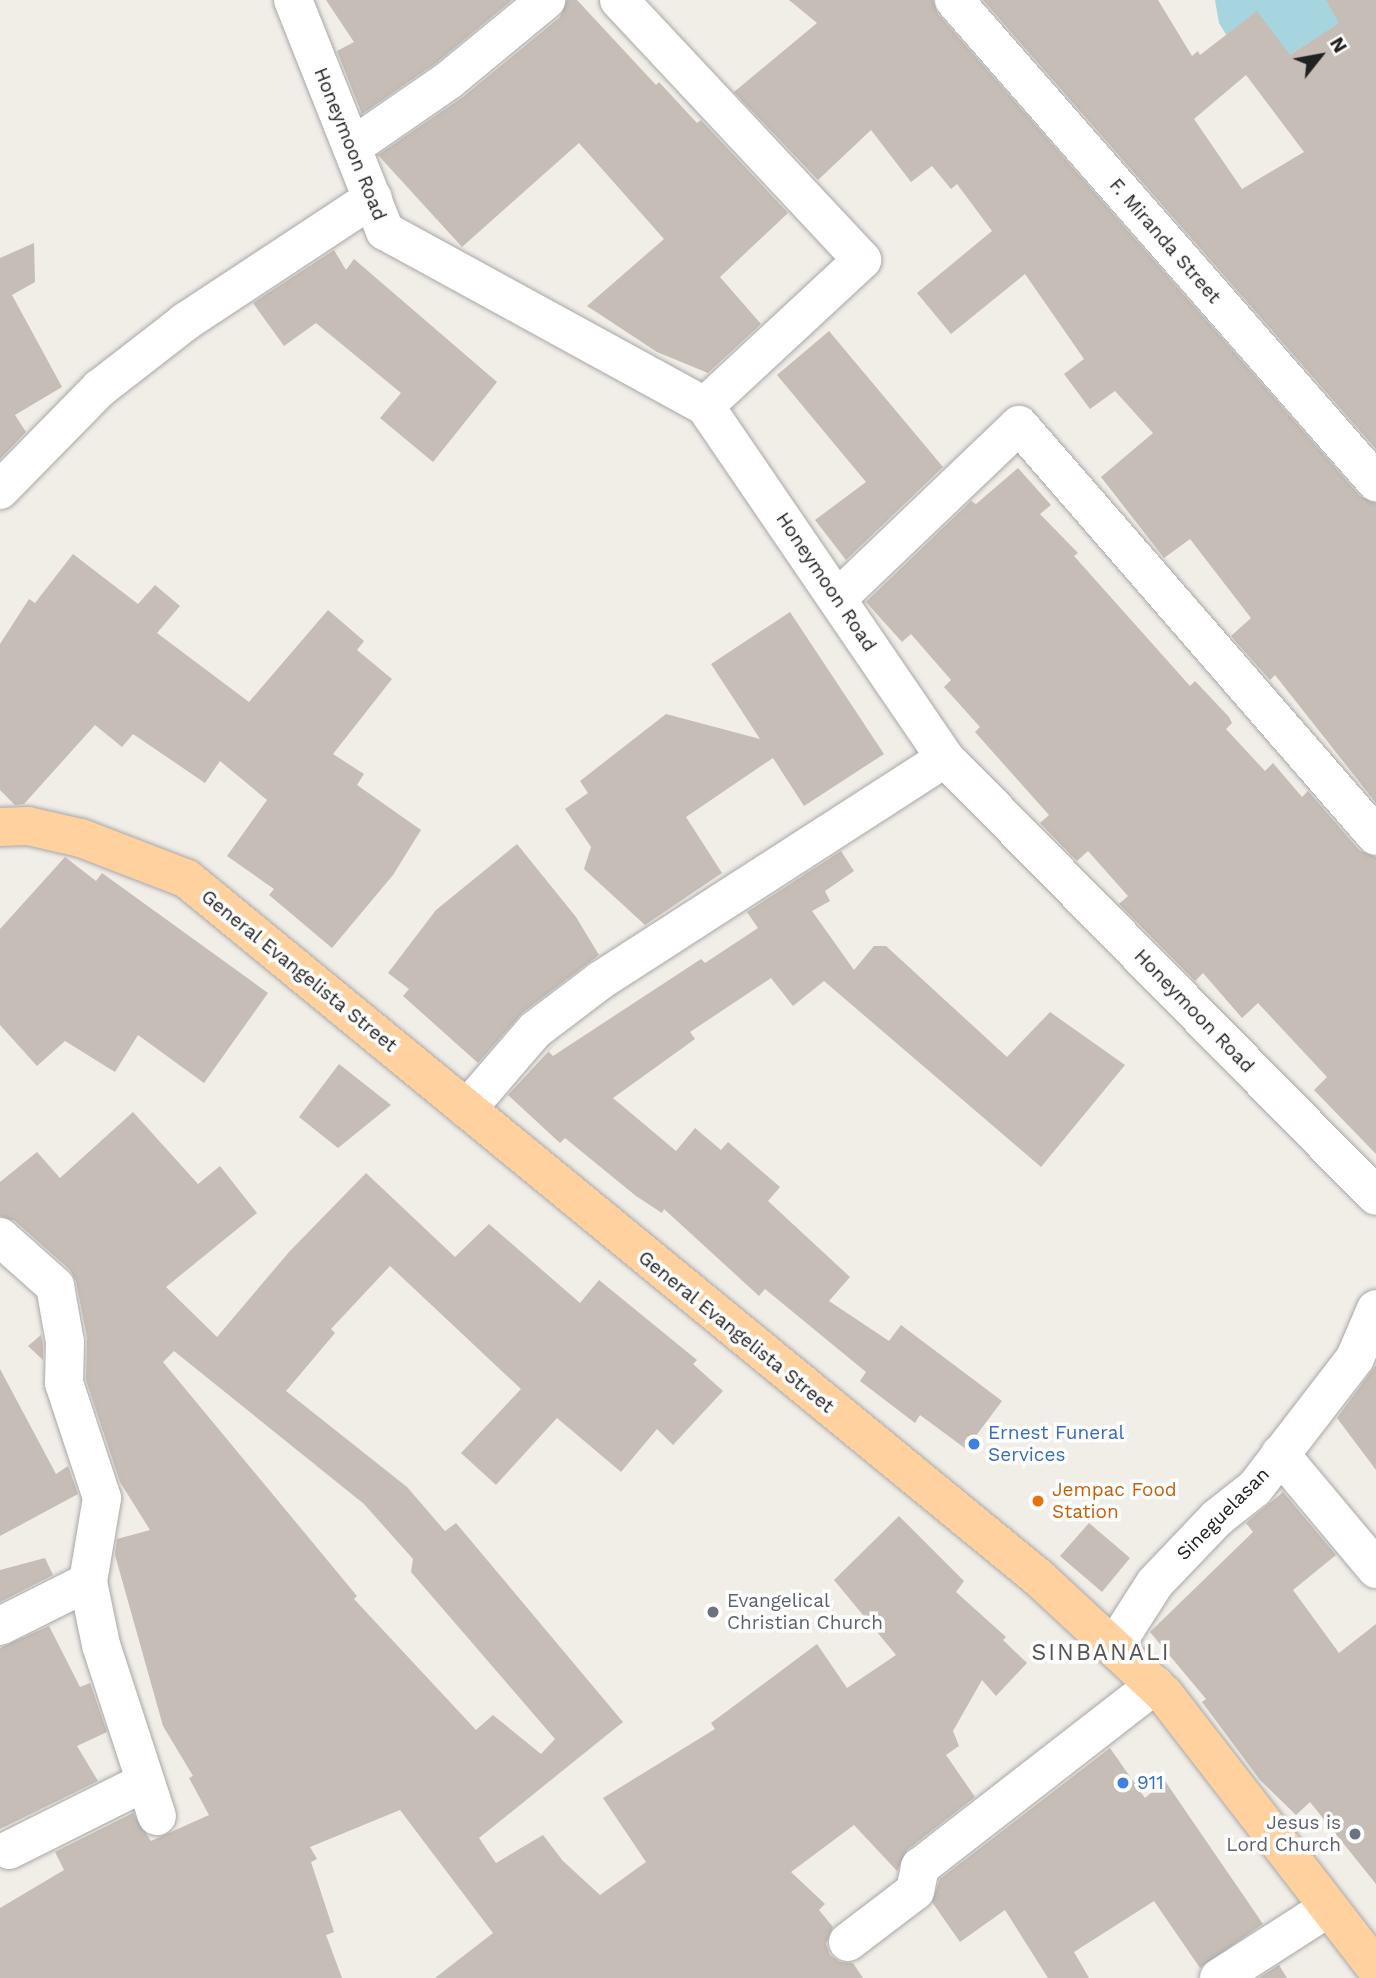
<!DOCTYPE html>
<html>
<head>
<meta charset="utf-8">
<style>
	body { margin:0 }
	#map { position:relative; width:1376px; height:1978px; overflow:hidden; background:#f1ede7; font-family:"Work Sans",sans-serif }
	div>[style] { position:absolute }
	.water>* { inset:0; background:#a6d5e0 }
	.building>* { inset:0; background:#c6bdb6 }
	.roads { filter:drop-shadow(0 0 2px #a8a8a8) drop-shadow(0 0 2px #a8a8a8) }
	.minor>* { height:38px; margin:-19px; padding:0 19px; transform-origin:19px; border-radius:19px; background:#fff }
	.major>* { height:38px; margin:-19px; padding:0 19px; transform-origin:19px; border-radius:19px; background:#ffd19f }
	.dots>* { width:19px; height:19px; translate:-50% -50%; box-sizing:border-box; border:4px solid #fff; border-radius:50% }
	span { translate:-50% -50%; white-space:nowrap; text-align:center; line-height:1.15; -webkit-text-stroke:7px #fff; paint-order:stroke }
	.street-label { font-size:19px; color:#212121 }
	.shop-label { font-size:19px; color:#366cbe }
	.left { translate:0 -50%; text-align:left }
	.food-label { font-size:19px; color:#c56008 }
	.worship-label { font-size:19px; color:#5b616d }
	.right { translate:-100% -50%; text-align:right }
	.quarter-label { font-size:23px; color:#545454; letter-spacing:2px }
	.north { position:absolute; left:1285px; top:21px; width:70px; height:70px; -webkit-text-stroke:5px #fff; paint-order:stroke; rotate:59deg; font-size:19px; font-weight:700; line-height:28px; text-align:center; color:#212121 }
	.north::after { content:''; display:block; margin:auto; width:24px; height:32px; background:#212121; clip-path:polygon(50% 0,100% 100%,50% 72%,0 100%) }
</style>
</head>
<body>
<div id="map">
	<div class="water">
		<div style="clip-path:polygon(1215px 0,1376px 0,1253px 79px,1219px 23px)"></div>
	</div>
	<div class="building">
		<div style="clip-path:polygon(326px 0,512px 0,436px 63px,362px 114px,337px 51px,354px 42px)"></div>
		<div style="clip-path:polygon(567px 0,577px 0,656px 85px,659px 82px,697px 123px,701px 120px,788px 213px,720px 277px,761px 324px,708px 373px,657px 352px,587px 306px,664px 239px,579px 143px,462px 247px,378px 155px,463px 97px,560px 17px)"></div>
		<div style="clip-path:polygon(789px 0,933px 0,938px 14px,1360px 496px,1376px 503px,1376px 803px,1275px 675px,1270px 680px,1231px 636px,1251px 618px,1190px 539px,1164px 558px,1101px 477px,1153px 433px,1115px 391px,1090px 409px,1064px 374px,1084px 359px,1025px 274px,951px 334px,917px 293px,992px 231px,957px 184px,951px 189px,932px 166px,911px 182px,871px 130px,818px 180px,734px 92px,817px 23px)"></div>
		<div style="clip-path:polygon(evenodd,983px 0,1158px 0,1192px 56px,1198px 51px,1200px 55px,1257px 11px,1290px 55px,1339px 23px,1326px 0,1376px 0,1376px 449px,983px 0,1246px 75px,1304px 152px,1242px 189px,1194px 119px,1246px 75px)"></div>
		<div style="clip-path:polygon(34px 243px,35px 282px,12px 295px,62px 387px,15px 415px,26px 432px,0 459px,0 258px)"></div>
		<div style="clip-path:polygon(334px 250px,346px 270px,354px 259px,497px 382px,433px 462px,380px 418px,401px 393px,316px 323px,284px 346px,253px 303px)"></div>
		<div style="clip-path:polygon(829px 331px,943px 467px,846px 560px,815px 520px,866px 482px,777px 375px)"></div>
		<div style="clip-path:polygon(1018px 468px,1051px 505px,1040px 514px,1078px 553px,1074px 556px,1190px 686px,1195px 681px,1229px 717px,1232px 723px,1226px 729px,1265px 771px,1273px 763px,1302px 797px,1308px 791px,1359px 850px,1376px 857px,1376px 1154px,1314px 1090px,1327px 1077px,1258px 1003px,1242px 1018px,1203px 973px,1195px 981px,1119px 904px,1128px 896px,1088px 851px,1077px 861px,1040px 823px,1049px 815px,975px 732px,980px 727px,944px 687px,951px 680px,911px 634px,902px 642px,866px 602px,971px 501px,976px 504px)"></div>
		<div style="clip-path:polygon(73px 554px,138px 604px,155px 585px,180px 606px,157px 633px,249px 702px,328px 610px,364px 641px,357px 650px,392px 679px,333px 754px,364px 774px,357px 785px,421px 830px,393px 875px,332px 948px,269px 895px,274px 889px,227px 856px,267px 800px,220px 761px,205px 783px,133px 734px,122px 747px,95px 725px,24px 804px,15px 805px,0 790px,0 644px,29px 599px,35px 603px)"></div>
		<div style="clip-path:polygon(790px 612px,884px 754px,804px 806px,773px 758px,686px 817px,722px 873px,645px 925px,584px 869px,591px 847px,565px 809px,588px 793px,580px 781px,666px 714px,760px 739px,711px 664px)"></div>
		<div style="clip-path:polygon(517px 844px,576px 917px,599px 955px,522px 1013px,478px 1063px,403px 996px,409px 989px,388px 973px,436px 910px)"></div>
		<div style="clip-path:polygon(841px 851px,854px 871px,825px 891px,830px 901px,812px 911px,854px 970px,874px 946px,886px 946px,1007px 1057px,1050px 1012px,1125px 1065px,1041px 1167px,824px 981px,793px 1006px,771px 978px,690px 1032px,695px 1039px,613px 1098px,676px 1151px,695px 1128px,721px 1150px,728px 1142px,780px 1187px,768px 1201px,850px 1277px,829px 1301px,889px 1341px,901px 1325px,1002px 1401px,966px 1449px,920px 1415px,915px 1423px,860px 1381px,866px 1372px,765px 1289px,759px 1296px,664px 1209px,662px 1213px,636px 1196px,565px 1138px,560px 1143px,508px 1095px,559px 1040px,548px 1051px,553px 1056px,701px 959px,705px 963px,758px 928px,747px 912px)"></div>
		<div style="clip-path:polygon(65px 857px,96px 881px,102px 873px,268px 993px,204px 1083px,138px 1035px,115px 1072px,65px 1041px,37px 1066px,0 1025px,0 929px)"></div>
		<div style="clip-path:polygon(339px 1064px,391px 1105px,338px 1148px,299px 1117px)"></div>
		<div style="clip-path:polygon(evenodd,133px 1112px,198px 1184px,220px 1166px,257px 1213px,166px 1287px,217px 1337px,289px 1252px,366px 1173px,455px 1257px,489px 1224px,580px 1303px,599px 1280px,697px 1360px,693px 1364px,723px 1391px,673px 1445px,657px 1429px,621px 1472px,557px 1418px,496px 1485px,461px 1453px,521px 1389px,390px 1266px,331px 1329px,335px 1333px,286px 1391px,407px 1487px,445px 1531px,456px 1523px,623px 1722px,479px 1838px,496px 1863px,543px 1835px,563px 1861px,600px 1895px,646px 1862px,603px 1798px,715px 1729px,711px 1723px,817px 1644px,847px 1688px,896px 1655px,834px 1580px,899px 1516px,964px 1581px,956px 1592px,1006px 1637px,1003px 1640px,1027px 1663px,996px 1696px,982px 1680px,953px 1731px,959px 1746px,946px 1755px,975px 1797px,907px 1850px,897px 1871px,854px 1825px,791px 1872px,825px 1904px,819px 1910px,833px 1927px,826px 1944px,830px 1955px,840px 1962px,853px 1963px,863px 1978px,435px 1978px,493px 1933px,400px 1810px,310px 1847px,317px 1859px,311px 1862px,334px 1932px,326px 1935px,342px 1978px,0 1978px,0 1908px,64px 1870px,55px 1852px,133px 1813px,151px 1841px,209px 1815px,189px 1778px,193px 1776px,163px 1726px,115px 1555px,117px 1539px,150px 1530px,120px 1482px,86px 1380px,87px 1338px,76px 1281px,70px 1270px,15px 1221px,0 1216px,0 1182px,37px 1152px,60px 1178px,133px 1112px,174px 1351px,364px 1504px,413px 1559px,411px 1572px,555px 1739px,541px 1754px,493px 1715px,476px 1730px,354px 1599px,357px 1596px,163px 1362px,174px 1351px)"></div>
		<div style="clip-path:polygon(41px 1335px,43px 1344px,43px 1360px,28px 1346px)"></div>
		<div style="clip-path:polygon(1376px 1365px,1376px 1470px,1337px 1418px)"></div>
		<div style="clip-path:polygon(0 1369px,56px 1474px,68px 1466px,78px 1494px,0 1536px)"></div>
		<div style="clip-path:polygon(1283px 1492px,1336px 1555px,1293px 1590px,1339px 1653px,1376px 1624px,1376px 1884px,1310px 1802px,1296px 1815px,1260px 1780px,1202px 1702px,1206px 1699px,1150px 1632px,1253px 1532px,1246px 1523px)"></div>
		<div style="clip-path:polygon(1089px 1523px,1130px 1558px,1102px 1592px,1060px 1556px)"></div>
		<div style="clip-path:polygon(45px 1558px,53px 1575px,0 1602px,0 1570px)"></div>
		<div style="clip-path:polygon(49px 1626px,80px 1687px,90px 1683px,107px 1732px,77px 1746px,98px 1781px,0 1829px,0 1648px)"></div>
		<div style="clip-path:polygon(1110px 1748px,1145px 1798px,1165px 1781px,1263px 1924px,1200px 1968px,1154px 1901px,1074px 1952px,1089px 1978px,1048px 1978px,1005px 1910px,960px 1942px,932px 1902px,940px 1879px)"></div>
		<div style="clip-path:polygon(1279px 1965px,1287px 1978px,1259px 1978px)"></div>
	</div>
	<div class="roads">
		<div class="minor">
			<div style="left:293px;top:0;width:249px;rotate:68.3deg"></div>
			<div style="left:385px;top:231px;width:365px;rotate:28.7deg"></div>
			<div style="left:705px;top:406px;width:426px;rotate:55.7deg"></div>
			<div style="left:945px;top:758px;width:614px;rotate:45.46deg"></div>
			<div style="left:619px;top:0;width:356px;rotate:46.9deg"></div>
			<div style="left:862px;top:260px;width:214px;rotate:137.1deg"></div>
			<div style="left:954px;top:0;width:641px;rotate:48.8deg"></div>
			<div style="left:352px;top:147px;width:118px;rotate:-34.6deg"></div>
			<div style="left:449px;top:80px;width:126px;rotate:-39.5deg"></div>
			<div style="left:0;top:490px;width:143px;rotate:-45.6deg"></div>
			<div style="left:100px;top:388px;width:108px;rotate:-37.8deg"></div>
			<div style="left:185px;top:322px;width:225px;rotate:-33.4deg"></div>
			<div style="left:838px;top:598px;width:250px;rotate:-43.7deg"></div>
			<div style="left:1019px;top:425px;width:544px;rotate:49.02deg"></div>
			<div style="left:467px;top:1109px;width:104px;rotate:-49.3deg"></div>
			<div style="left:535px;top:1030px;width:83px;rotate:-37.1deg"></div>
			<div style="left:601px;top:980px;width:409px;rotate:-32.8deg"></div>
			<div style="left:0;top:1237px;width:74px;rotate:41.7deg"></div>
			<div style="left:55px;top:1286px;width:57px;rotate:79.9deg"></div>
			<div style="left:65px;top:1342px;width:41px;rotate:91.4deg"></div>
			<div style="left:64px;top:1383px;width:121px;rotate:71.7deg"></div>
			<div style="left:102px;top:1498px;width:85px;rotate:99.5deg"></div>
			<div style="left:88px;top:1582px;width:98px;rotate:153.4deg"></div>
			<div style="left:1280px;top:1454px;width:150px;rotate:50.1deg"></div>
			<div style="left:88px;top:1582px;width:64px;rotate:78.3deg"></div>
			<div style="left:101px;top:1645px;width:180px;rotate:71.9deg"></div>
			<div style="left:1114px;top:1647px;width:76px;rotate:-57.4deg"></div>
			<div style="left:1155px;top:1583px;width:90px;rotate:-46.4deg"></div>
			<div style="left:1217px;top:1518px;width:48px;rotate:-38.3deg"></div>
			<div style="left:1255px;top:1488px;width:164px;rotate:-52.4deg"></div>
			<div style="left:1355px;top:1358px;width:53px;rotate:-66.8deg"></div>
			<div style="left:9px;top:1850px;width:152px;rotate:-26.6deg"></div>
			<div style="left:848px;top:1942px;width:84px;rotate:-37.3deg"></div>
			<div style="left:915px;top:1891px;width:25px;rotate:-78deg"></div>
			<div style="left:920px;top:1867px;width:297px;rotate:-37.8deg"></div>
			<div style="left:1219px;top:1978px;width:130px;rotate:-32.7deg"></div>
		</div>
		<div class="major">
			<div style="left:0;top:827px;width:28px;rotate:-2deg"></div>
			<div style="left:28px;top:826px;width:54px;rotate:12.8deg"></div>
			<div style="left:81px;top:838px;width:114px;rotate:21.1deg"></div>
			<div style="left:187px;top:879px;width:1102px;rotate:39.37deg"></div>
			<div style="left:1039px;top:1578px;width:171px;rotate:42.9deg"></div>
			<div style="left:1164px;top:1694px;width:346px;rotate:52.3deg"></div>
		</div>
	</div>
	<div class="dots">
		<div style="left:974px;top:1444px;background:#3f7fe0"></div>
		<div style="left:1038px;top:1501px;background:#e8710a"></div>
		<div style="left:713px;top:1612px;background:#6b7280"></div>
		<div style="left:1123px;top:1783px;background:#3f7fe0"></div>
		<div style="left:1355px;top:1834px;background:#6b7280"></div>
	</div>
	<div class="street-label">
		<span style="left:350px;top:144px;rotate:68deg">Honeymoon Road</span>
		<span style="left:1165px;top:241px;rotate:49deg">F. Miranda Street</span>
		<span style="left:826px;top:582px;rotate:56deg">Honeymoon Road</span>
		<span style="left:299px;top:971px;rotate:39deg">General Evangelista Street</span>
		<span style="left:1194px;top:1011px;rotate:46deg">Honeymoon Road</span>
		<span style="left:736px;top:1332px;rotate:39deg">General Evangelista Street</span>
		<span style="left:1223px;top:1514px;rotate:-45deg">Sineguelasan</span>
	</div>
	<div class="shop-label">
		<span class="left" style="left:988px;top:1444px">Ernest Funeral<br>Services</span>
		<span class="left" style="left:1137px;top:1783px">911</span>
	</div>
	<div class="food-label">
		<span class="left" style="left:1052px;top:1501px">Jempac Food<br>Station</span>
	</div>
	<div class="worship-label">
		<span class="left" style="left:727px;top:1612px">Evangelical<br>Christian Church</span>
		<span class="right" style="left:1341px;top:1834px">Jesus is<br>Lord Church</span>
	</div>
	<div class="quarter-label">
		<span style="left:1101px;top:1653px">SINBANALI</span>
	</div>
	<div class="north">N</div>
</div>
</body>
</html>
